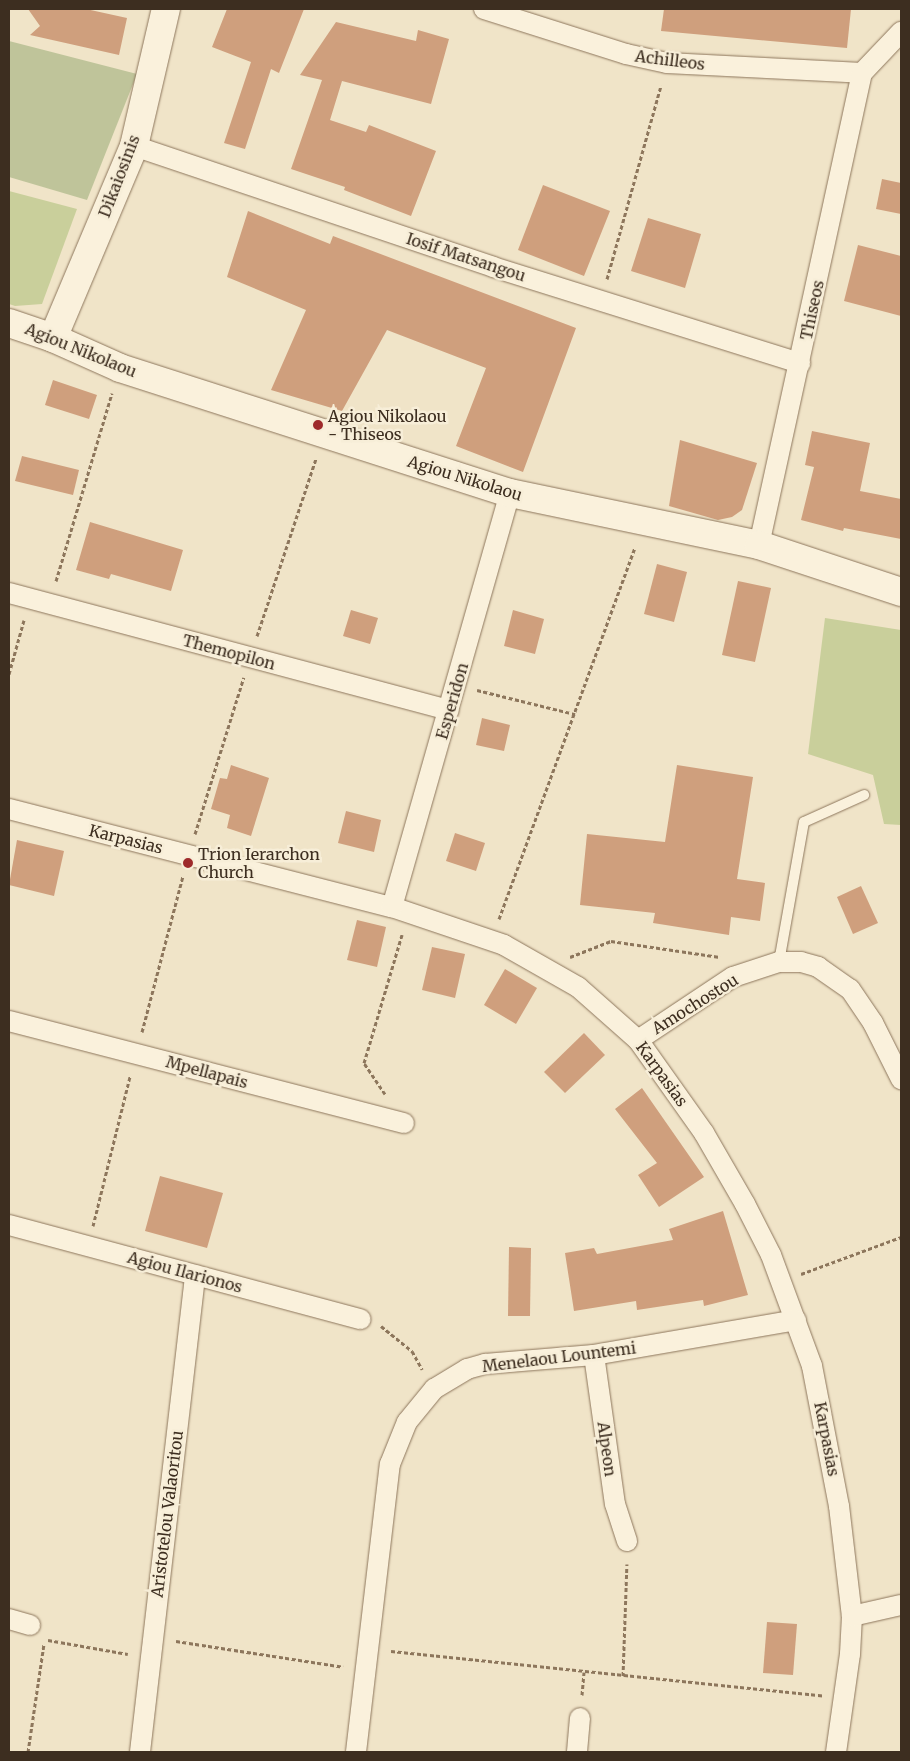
<!DOCTYPE html>
<html>
<head>
<meta charset="utf-8">
<style>
	body { margin:0 }
	#map { position:relative; width:910px; height:1761px; overflow:hidden; background:#f0e4c8; font-family:Merriweather,serif }
	div>[style] { position:absolute }
	.green>* { inset:0; background:#c9cf9b }
	.cemetery>* { inset:0; background:#bfc49a }
	.building>* { inset:0; background:#cf9f7d }
	.path>* { height:3px; margin-top:-1.5px; transform-origin:0; background:repeating-linear-gradient(90deg,#8d765c 0 4px,transparent 0 6.5px) }
	.roads { filter:drop-shadow(0 0 1px #8d765c) drop-shadow(0 0 1px #8d765c) }
	.lane>* { height:10px; margin:-5px; padding:0 5px; transform-origin:5px; border-radius:5px; background:#faf1dc }
	.street>* { height:20px; margin:-10px; padding:0 10px; transform-origin:10px; border-radius:10px; background:#faf1dc }
	.secondary>* { height:28px; margin:-14px; padding:0 14px; transform-origin:14px; border-radius:14px; background:#faf1dc }
	.dots>* { width:14px; height:14px; translate:-50% -50%; box-sizing:border-box; border:2px solid #f7eed8; border-radius:50% }
	span { translate:-50% -50%; white-space:nowrap; text-align:center; line-height:1.15; -webkit-text-stroke:5px #f7eed8; paint-order:stroke }
	.street-label { font-size:16px; color:#3d2e20 }
	.poi-label { font-size:16px; color:#3d2e20 }
	.left { translate:0 -50%; text-align:left }
	.frame { position:absolute; inset:0; border:10px solid #3d2e20; pointer-events:none }
</style>
</head>
<body>
<div id="map">
	<div class="green">
		<div style="clip-path:polygon(9px 191px,77px 209px,42px 304px,15px 306px,9px 304px)"></div>
		<div style="clip-path:polygon(825px 618px,901px 630px,901px 825px,884px 824px,873px 775px,808px 754px)"></div>
	</div>
	<div class="cemetery">
		<div style="clip-path:polygon(9px 41px,137px 74px,87px 200px,9px 177px)"></div>
	</div>
	<div class="building">
		<div style="clip-path:polygon(28px 9px,86px 9px,127px 18px,119px 55px,30px 35px,40px 26px)"></div>
		<div style="clip-path:polygon(227px 9px,304px 9px,279px 73px,271px 69px,245px 149px,224px 143px,251px 62px,212px 47px)"></div>
		<div style="clip-path:polygon(664px 9px,851px 9px,847px 48px,661px 31px)"></div>
		<div style="clip-path:polygon(336px 22px,416px 41px,418px 30px,449px 39px,431px 104px,342px 81px,330px 120px,366px 132px,369px 125px,436px 151px,411px 216px,344px 190px,345px 187px,291px 169px,322px 80px,300px 75px)"></div>
		<div style="clip-path:polygon(882px 179px,901px 183px,901px 214px,876px 209px)"></div>
		<div style="clip-path:polygon(543px 185px,610px 211px,584px 276px,518px 250px)"></div>
		<div style="clip-path:polygon(248px 211px,330px 244px,333px 236px,576px 328px,523px 472px,456px 446px,486px 368px,387px 330px,342px 411px,271px 390px,306px 310px,227px 277px)"></div>
		<div style="clip-path:polygon(648px 218px,701px 234px,685px 288px,631px 271px)"></div>
		<div style="clip-path:polygon(858px 245px,901px 256px,901px 316px,844px 301px)"></div>
		<div style="clip-path:polygon(53px 380px,97px 395px,89px 419px,45px 405px)"></div>
		<div style="clip-path:polygon(812px 431px,870px 443px,860px 491px,901px 499px,901px 539px,844px 528px,843px 531px,801px 520px,814px 467px,805px 465px)"></div>
		<div style="clip-path:polygon(680px 440px,757px 463px,742px 510px,732px 517px,718px 520px,669px 506px)"></div>
		<div style="clip-path:polygon(22px 456px,79px 470px,73px 495px,15px 481px)"></div>
		<div style="clip-path:polygon(90px 522px,183px 550px,171px 591px,111px 574px,109px 579px,76px 570px)"></div>
		<div style="clip-path:polygon(657px 564px,687px 572px,674px 622px,644px 614px)"></div>
		<div style="clip-path:polygon(738px 581px,771px 588px,755px 662px,722px 655px)"></div>
		<div style="clip-path:polygon(351px 610px,378px 618px,370px 644px,343px 636px)"></div>
		<div style="clip-path:polygon(513px 610px,544px 619px,535px 654px,504px 646px)"></div>
		<div style="clip-path:polygon(482px 718px,510px 725px,504px 751px,476px 745px)"></div>
		<div style="clip-path:polygon(231px 765px,269px 778px,251px 836px,227px 828px,230px 815px,211px 809px,220px 778px,227px 779px)"></div>
		<div style="clip-path:polygon(677px 765px,753px 777px,737px 879px,765px 883px,760px 921px,731px 917px,729px 935px,653px 923px,655px 913px,580px 905px,587px 834px,665px 842px)"></div>
		<div style="clip-path:polygon(346px 811px,381px 820px,374px 852px,338px 843px)"></div>
		<div style="clip-path:polygon(455px 833px,485px 843px,476px 871px,446px 861px)"></div>
		<div style="clip-path:polygon(17px 840px,64px 851px,54px 896px,9px 885px)"></div>
		<div style="clip-path:polygon(861px 886px,878px 923px,853px 934px,837px 897px)"></div>
		<div style="clip-path:polygon(357px 920px,386px 927px,377px 967px,347px 960px)"></div>
		<div style="clip-path:polygon(432px 947px,465px 954px,455px 998px,422px 990px)"></div>
		<div style="clip-path:polygon(505px 969px,537px 988px,516px 1024px,484px 1005px)"></div>
		<div style="clip-path:polygon(584px 1033px,605px 1055px,565px 1093px,544px 1072px)"></div>
		<div style="clip-path:polygon(642px 1088px,704px 1177px,659px 1207px,638px 1175px,657px 1163px,615px 1109px)"></div>
		<div style="clip-path:polygon(160px 1176px,223px 1193px,207px 1248px,145px 1231px)"></div>
		<div style="clip-path:polygon(723px 1211px,748px 1295px,704px 1306px,703px 1300px,637px 1310px,636px 1301px,574px 1311px,565px 1253px,594px 1248px,597px 1254px,673px 1240px,669px 1229px)"></div>
		<div style="clip-path:polygon(509px 1247px,531px 1248px,530px 1316px,508px 1316px)"></div>
		<div style="clip-path:polygon(767px 1622px,797px 1624px,793px 1675px,763px 1673px)"></div>
	</div>
	<div class="path">
		<div style="left:607px;top:279px;width:201px;rotate:-74.4deg"></div>
		<div style="left:56px;top:581px;width:196px;rotate:-73.4deg"></div>
		<div style="left:257px;top:636px;width:187px;rotate:-71.6deg"></div>
		<div style="left:9px;top:674px;width:56px;rotate:-74.5deg"></div>
		<div style="left:477px;top:690px;width:101px;rotate:13.8deg"></div>
		<div style="left:195px;top:834px;width:164px;rotate:-72.7deg"></div>
		<div style="left:499px;top:919px;width:396px;rotate:-69.9deg"></div>
		<div style="left:570px;top:957px;width:44px;rotate:-21.3deg"></div>
		<div style="left:611px;top:941px;width:110px;rotate:8.4deg"></div>
		<div style="left:142px;top:1032px;width:161px;rotate:-75.3deg"></div>
		<div style="left:385px;top:1094px;width:37px;rotate:-124deg"></div>
		<div style="left:364px;top:1063px;width:134px;rotate:-73.5deg"></div>
		<div style="left:93px;top:1226px;width:154px;rotate:-76.1deg"></div>
		<div style="left:801px;top:1274px;width:107px;rotate:-20.3deg"></div>
		<div style="left:381px;top:1326px;width:40px;rotate:39deg"></div>
		<div style="left:412px;top:1351px;width:21px;rotate:61deg"></div>
		<div style="left:48px;top:1640px;width:81px;rotate:9.9deg"></div>
		<div style="left:176px;top:1641px;width:169px;rotate:8.8deg"></div>
		<div style="left:391px;top:1651px;width:434px;rotate:5.9deg"></div>
		<div style="left:623px;top:1676px;width:112px;rotate:-88deg"></div>
		<div style="left:582px;top:1695px;width:23px;rotate:-85deg"></div>
		<div style="left:28px;top:1752px;width:109px;rotate:-81.6deg"></div>
	</div>
	<div class="roads">
		<div class="lane">
			<div style="left:779px;top:962px;width:142px;rotate:-79.9deg"></div>
			<div style="left:804px;top:822px;width:66px;rotate:-24.2deg"></div>
		</div>
		<div class="street">
			<div style="left:484px;top:9px;width:149px;rotate:17.6deg"></div>
			<div style="left:626px;top:54px;width:42px;rotate:12.4deg"></div>
			<div style="left:667px;top:63px;width:195px;rotate:2.9deg"></div>
			<div style="left:862px;top:73px;width:57px;rotate:-46.4deg"></div>
			<div style="left:134px;top:146px;width:379px;rotate:18.6deg"></div>
			<div style="left:493px;top:267px;width:322px;rotate:17.4deg"></div>
			<div style="left:759px;top:545px;width:483px;rotate:-77.7deg"></div>
			<div style="left:9px;top:593px;width:455px;rotate:14.9deg"></div>
			<div style="left:9px;top:809px;width:395px;rotate:14.4deg"></div>
			<div style="left:392px;top:907px;width:118px;rotate:18.7deg"></div>
			<div style="left:504px;top:945px;width:85px;rotate:29.6deg"></div>
			<div style="left:578px;top:987px;width:80px;rotate:41.5deg"></div>
			<div style="left:638px;top:1040px;width:114px;rotate:54.6deg"></div>
			<div style="left:704px;top:1133px;width:82px;rotate:60deg"></div>
			<div style="left:745px;top:1204px;width:57px;rotate:63deg"></div>
			<div style="left:771px;top:1255px;width:118px;rotate:69.7deg"></div>
			<div style="left:812px;top:1366px;width:143px;rotate:79.1deg"></div>
			<div style="left:839px;top:1506px;width:111px;rotate:83.3deg"></div>
			<div style="left:852px;top:1616px;width:38px;rotate:93deg"></div>
			<div style="left:850px;top:1654px;width:99px;rotate:98.1deg"></div>
			<div style="left:392px;top:907px;width:430px;rotate:-74.1deg"></div>
			<div style="left:9px;top:1021px;width:408px;rotate:14.5deg"></div>
			<div style="left:638px;top:1040px;width:114px;rotate:-33.6deg"></div>
			<div style="left:733px;top:977px;width:48px;rotate:-18.1deg"></div>
			<div style="left:779px;top:962px;width:22px"></div>
			<div style="left:801px;top:962px;width:18px;rotate:16deg"></div>
			<div style="left:818px;top:967px;width:39px;rotate:35deg"></div>
			<div style="left:850px;top:989px;width:41px;rotate:55.9deg"></div>
			<div style="left:873px;top:1023px;width:63px;rotate:63.4deg"></div>
			<div style="left:9px;top:1225px;width:364px;rotate:15deg"></div>
			<div style="left:594px;top:1355px;width:150px;rotate:82deg"></div>
			<div style="left:615px;top:1504px;width:39px;rotate:72deg"></div>
			<div style="left:852px;top:1616px;width:50px;rotate:-12.7deg"></div>
			<div style="left:9px;top:1619px;width:22px;rotate:16deg"></div>
			<div style="left:140px;top:1752px;width:480px;rotate:-83.4deg"></div>
			<div style="left:356px;top:1752px;width:290px;rotate:-83.3deg"></div>
			<div style="left:390px;top:1464px;width:45px;rotate:-68deg"></div>
			<div style="left:407px;top:1422px;width:43px;rotate:-50.7deg"></div>
			<div style="left:434px;top:1389px;width:39px;rotate:-31deg"></div>
			<div style="left:467px;top:1369px;width:19px;rotate:-16deg"></div>
			<div style="left:485px;top:1364px;width:109px;rotate:-4.7deg"></div>
			<div style="left:594px;top:1355px;width:205px;rotate:-9.8deg"></div>
			<div style="left:577px;top:1752px;width:34px;rotate:-85deg"></div>
		</div>
		<div class="secondary">
			<div style="left:9px;top:323px;width:46px;rotate:18.8deg"></div>
			<div style="left:53px;top:338px;width:73px;rotate:24.1deg"></div>
			<div style="left:120px;top:368px;width:410px;rotate:17.8deg"></div>
			<div style="left:510px;top:493px;width:254px;rotate:11.8deg"></div>
			<div style="left:759px;top:545px;width:150px;rotate:18.3deg"></div>
			<div style="left:53px;top:338px;width:208px;rotate:-67.1deg"></div>
			<div style="left:134px;top:146px;width:141px;rotate:-76.9deg"></div>
		</div>
	</div>
	<div class="dots">
		<div style="left:318px;top:425px;background:#9e2a2b"></div>
		<div style="left:188px;top:863px;background:#9e2a2b"></div>
	</div>
	<div class="street-label">
		<span style="left:670px;top:60px;rotate:7deg">Achilleos</span>
		<span style="left:119px;top:176px;rotate:-69deg">Dikaiosinis</span>
		<span style="left:466px;top:257px;rotate:18deg">Iosif Matsangou</span>
		<span style="left:812px;top:310px;rotate:-78deg">Thiseos</span>
		<span style="left:81px;top:350px;rotate:22deg">Agiou Nikolaou</span>
		<span style="left:465px;top:478px;rotate:17deg">Agiou Nikolaou</span>
		<span style="left:229px;top:652px;rotate:15deg">Themopilon</span>
		<span style="left:452px;top:701px;rotate:-74deg">Esperidon</span>
		<span style="left:126px;top:839px;rotate:14deg">Karpasias</span>
		<span style="left:695px;top:1004px;rotate:-32deg">Amochostou</span>
		<span style="left:207px;top:1072px;rotate:15deg">Mpellapais</span>
		<span style="left:662px;top:1074px;rotate:54deg">Karpasias</span>
		<span style="left:185px;top:1272px;rotate:15deg">Agiou Ilarionos</span>
		<span style="left:559px;top:1357px;rotate:-7deg">Menelaou Lountemi</span>
		<span style="left:827px;top:1439px;rotate:79deg">Karpasias</span>
		<span style="left:607px;top:1449px;rotate:82deg">Alpeon</span>
		<span style="left:167px;top:1514px;rotate:-83deg">Aristotelou Valaoritou</span>
	</div>
	<div class="poi-label">
		<span class="left" style="left:328px;top:425px">Agiou Nikolaou<br>- Thiseos</span>
		<span class="left" style="left:198px;top:863px">Trion Ierarchon<br>Church</span>
	</div>
	<div class="frame"></div>
</div>
</body>
</html>
